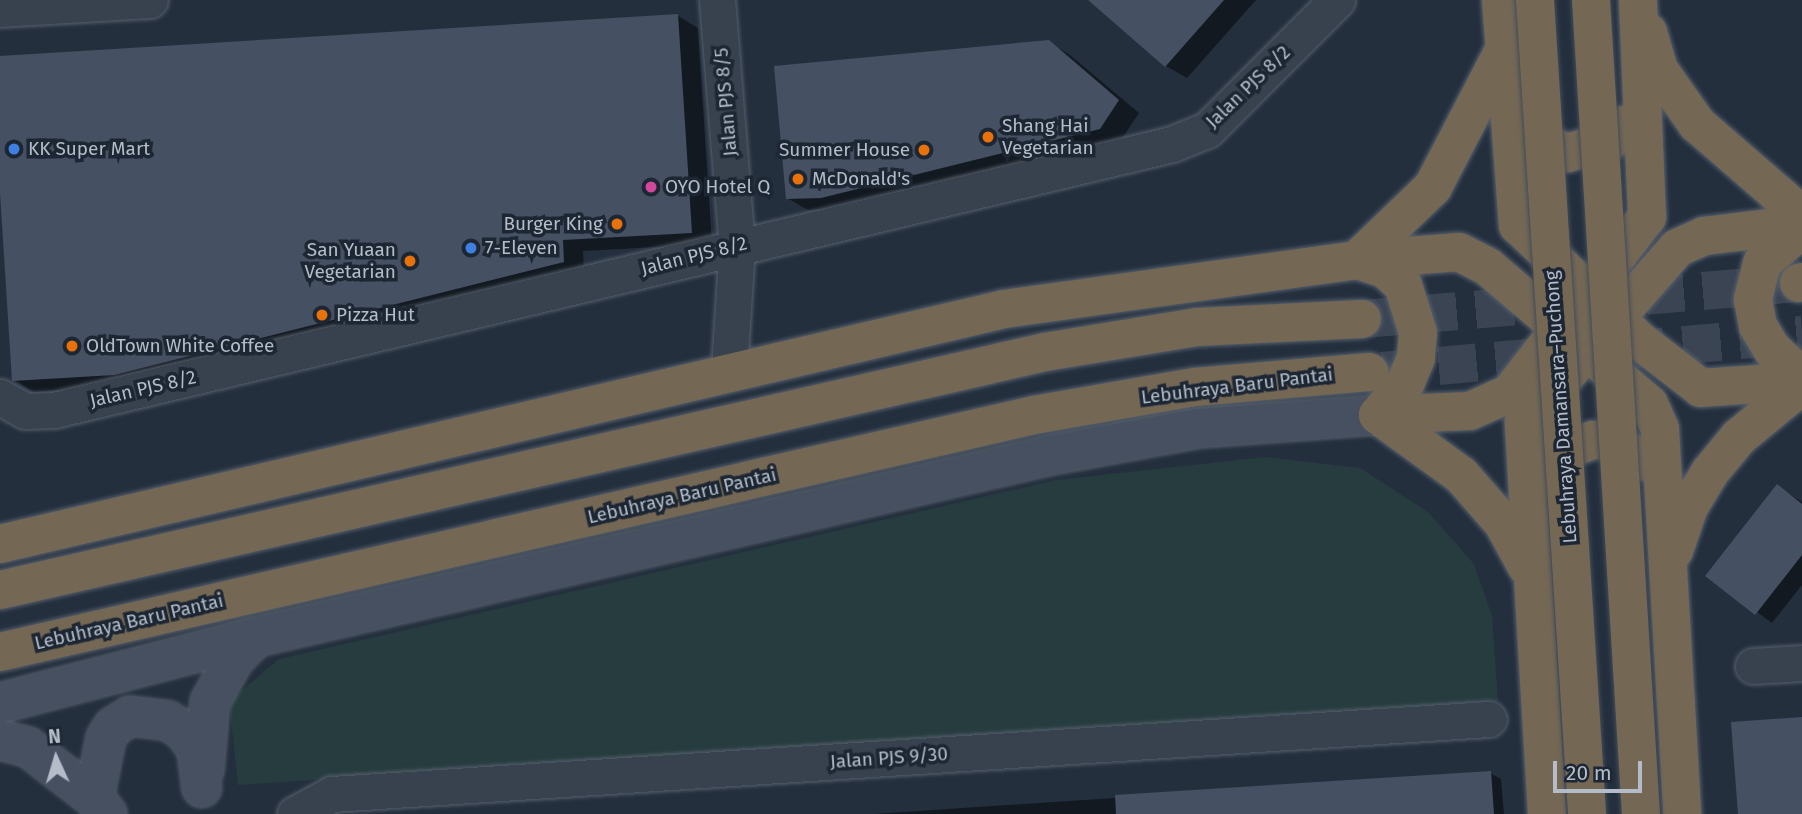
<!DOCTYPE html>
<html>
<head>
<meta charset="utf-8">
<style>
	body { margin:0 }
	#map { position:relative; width:1802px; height:814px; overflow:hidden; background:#242f3e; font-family:"Fira Sans",sans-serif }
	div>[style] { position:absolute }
	.green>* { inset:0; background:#263c3f }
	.shadow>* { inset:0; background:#0007 }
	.building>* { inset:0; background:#455162 }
	.highway-tunnel>* { height:38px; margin-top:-19px; transform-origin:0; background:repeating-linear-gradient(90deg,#3a4453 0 38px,transparent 0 57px) }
	.roads { filter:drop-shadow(0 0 2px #565f6c) drop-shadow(0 0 2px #565f6c) }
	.street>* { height:35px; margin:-17.5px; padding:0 17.5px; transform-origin:17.5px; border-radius:17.5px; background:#38414e }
	.secondary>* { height:38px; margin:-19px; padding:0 19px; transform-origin:19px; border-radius:19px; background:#465061 }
	.highway>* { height:38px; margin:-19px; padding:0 19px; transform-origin:19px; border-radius:19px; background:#746855 }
	.bridges { filter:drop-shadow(0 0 2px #434c59) drop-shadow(0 0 2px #434c59) }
	.highway-bridge>* { height:38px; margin:-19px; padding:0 19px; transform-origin:19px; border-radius:19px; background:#746855 }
	.dots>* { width:19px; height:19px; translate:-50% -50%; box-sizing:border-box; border:4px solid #1d2633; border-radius:50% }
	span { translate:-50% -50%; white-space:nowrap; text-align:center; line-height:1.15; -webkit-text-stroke:7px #1d2633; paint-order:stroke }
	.street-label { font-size:19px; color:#b4bcc9 }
	.poi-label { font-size:19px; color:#b4bcc9 }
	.left { translate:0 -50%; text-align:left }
	.right { translate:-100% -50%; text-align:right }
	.north { position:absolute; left:21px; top:723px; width:70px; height:70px; -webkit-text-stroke:5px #1d2633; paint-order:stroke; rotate:356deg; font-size:19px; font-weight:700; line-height:28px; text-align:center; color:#b4bcc9 }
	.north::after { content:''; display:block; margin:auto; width:24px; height:32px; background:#b4bcc9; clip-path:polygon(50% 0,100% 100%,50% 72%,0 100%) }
	.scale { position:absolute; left:1553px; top:761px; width:89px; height:32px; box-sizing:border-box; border:4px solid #b4bcc9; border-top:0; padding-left:9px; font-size:21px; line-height:24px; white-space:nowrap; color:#b4bcc9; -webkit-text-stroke:5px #1d2633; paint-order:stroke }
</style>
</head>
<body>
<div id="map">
	<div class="green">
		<div style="clip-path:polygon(1265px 457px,1360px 468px,1428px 512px,1474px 564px,1492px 616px,1498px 701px,238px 785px,229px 701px,279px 659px,1056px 480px)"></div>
	</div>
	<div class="shadow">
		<div style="clip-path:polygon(1091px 0,1256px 0,1187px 78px,1166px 66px)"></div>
		<div style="clip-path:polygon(678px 16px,698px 28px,712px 244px,583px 251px,584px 273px,135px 384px,34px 392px,14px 380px,0 165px,0 58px)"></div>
		<div style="clip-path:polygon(1048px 42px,1070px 55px,1139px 113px,1121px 140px,843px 209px,808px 210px,787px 198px)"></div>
		<div style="clip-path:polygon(1778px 487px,1802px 502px,1802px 585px,1772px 623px,1708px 576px)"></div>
		<div style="clip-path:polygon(1490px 773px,1501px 779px,1504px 814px,873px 814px)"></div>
	</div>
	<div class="building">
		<div style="clip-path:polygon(1088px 0,1224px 0,1165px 67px)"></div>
		<div style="clip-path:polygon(678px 14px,692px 233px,563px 240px,564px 262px,114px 375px,12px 381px,0 193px,0 56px)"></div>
		<div style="clip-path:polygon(1049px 40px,1119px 100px,1100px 129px,821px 198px,786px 199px,774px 66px)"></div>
		<div style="clip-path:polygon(1777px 484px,1802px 504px,1802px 555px,1755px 615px,1705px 576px)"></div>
		<div style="clip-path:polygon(1802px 717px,1802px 814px,1738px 814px,1731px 722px)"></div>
		<div style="clip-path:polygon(1491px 771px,1494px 814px,1116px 814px,1115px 795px)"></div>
	</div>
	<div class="highway-tunnel">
		<div style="left:1362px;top:319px;width:438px;rotate:-4.7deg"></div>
		<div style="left:1626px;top:350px;width:177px;rotate:-4.9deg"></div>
		<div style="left:1382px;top:371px;width:182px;rotate:-5.1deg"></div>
	</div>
	<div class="roads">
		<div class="street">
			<div style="left:717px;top:0;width:247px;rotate:85.4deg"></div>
			<div style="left:737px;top:246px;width:125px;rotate:93.7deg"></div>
			<div style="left:0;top:9px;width:150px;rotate:-3.4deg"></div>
			<div style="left:0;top:397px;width:29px;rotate:29deg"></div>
			<div style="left:25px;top:411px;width:29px;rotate:-2deg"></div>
			<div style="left:54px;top:410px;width:1149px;rotate:-13.38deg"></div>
			<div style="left:1172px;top:144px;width:38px;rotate:-22deg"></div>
			<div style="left:1207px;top:130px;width:184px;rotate:-45deg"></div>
			<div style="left:1753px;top:666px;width:49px;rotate:-3.5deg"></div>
			<div style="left:295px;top:814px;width:42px;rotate:-28.4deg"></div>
			<div style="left:332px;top:794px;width:1159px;rotate:-3.71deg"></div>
		</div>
		<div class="secondary">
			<div style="left:0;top:703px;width:264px;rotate:-14.5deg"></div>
			<div style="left:256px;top:637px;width:816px;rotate:-12.89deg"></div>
			<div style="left:1051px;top:455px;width:151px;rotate:-10.3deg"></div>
			<div style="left:1200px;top:428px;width:178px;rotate:-4.2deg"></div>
			<div style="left:0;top:740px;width:29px;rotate:14deg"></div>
			<div style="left:28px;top:747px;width:83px;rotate:37.7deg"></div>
			<div style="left:94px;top:798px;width:21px;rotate:51deg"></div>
			<div style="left:204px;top:770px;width:68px;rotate:-85deg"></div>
			<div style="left:210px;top:702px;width:49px;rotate:-60.8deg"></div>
			<div style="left:234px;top:659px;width:31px;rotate:-45deg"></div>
			<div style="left:94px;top:798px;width:61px;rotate:-78.7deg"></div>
			<div style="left:106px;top:738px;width:13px;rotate:-58deg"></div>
			<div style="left:113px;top:727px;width:20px;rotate:-33deg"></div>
			<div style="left:130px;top:716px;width:38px;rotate:7deg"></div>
			<div style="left:168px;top:721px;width:17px;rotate:31deg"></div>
			<div style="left:183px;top:730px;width:24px;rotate:54deg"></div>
			<div style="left:197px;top:749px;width:39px;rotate:83deg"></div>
		</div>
		<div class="highway">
			<div style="left:1501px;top:0;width:226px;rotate:85.7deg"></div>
			<div style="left:1518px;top:225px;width:168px;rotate:43.6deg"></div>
			<div style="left:1640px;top:341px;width:77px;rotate:37.6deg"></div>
			<div style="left:1701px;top:388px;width:101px;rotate:-4deg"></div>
			<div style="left:1648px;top:32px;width:40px;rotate:74deg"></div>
			<div style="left:1659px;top:70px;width:66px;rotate:54.9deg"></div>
			<div style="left:1697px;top:124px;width:139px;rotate:40.9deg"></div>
			<div style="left:1520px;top:126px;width:13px;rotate:51deg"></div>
			<div style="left:1528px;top:136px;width:43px;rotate:23.6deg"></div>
			<div style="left:1567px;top:153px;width:46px;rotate:-16.5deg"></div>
			<div style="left:1611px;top:140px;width:20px;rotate:-49deg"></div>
			<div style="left:1802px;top:229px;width:52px;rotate:139.6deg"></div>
			<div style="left:1762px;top:263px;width:38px;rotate:104deg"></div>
			<div style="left:1753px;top:300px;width:26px;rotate:79deg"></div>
			<div style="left:1758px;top:326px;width:27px;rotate:59deg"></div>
			<div style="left:1772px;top:349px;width:41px;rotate:43deg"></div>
			<div style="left:1357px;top:260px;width:105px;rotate:-43.8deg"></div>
			<div style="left:1433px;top:187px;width:148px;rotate:-62.6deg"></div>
			<div style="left:1357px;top:260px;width:29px;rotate:18deg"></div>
			<div style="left:1385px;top:269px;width:24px;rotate:42deg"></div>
			<div style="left:1403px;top:285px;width:50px;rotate:72.6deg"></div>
			<div style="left:1418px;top:333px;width:25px;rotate:95deg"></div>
			<div style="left:1416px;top:358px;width:26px;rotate:113deg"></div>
			<div style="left:1406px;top:382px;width:43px;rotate:130.3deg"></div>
			<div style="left:1799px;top:283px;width:3px;rotate:-18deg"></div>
			<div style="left:1378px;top:415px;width:92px;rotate:-2.5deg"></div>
			<div style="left:1470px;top:411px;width:44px;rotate:-24.2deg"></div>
			<div style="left:1510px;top:393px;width:223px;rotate:-52.1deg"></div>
			<div style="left:1647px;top:217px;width:217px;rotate:-92.4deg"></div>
			<div style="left:1378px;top:415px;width:102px;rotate:35.9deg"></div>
			<div style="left:1461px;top:475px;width:64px;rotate:48.8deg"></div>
			<div style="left:1503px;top:523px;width:50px;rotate:61.4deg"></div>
			<div style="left:1542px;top:472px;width:23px;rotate:-52deg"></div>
			<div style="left:1556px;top:454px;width:40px;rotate:-21deg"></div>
			<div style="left:1593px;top:440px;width:20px;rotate:3deg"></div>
			<div style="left:1613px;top:441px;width:38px;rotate:33deg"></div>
			<div style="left:0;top:544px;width:1031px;rotate:-13.17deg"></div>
			<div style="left:1004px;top:309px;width:356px;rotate:-7.9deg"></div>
			<div style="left:1357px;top:260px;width:102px;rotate:-4.5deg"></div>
			<div style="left:1459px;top:252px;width:33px;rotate:27deg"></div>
			<div style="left:1488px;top:267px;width:211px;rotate:40.4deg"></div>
			<div style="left:1649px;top:404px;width:27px;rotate:66deg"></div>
			<div style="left:1660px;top:429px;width:386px;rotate:86.7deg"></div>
			<div style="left:1674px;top:551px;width:46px;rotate:-71.2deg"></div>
			<div style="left:1689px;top:507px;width:41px;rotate:-59deg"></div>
			<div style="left:1710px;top:472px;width:45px;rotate:-50.4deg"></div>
			<div style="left:1739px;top:437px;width:82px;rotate:-39.5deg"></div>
			<div style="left:0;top:590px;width:1072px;rotate:-12.83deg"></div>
			<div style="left:1045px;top:352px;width:154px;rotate:-9.3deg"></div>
			<div style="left:1197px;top:327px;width:165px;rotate:-2.8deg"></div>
			<div style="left:0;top:652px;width:1061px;rotate:-12.91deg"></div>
			<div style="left:1034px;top:415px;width:163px;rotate:-9.9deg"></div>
			<div style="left:1195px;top:387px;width:175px;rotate:-4.9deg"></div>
			<div style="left:1547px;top:814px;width:392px;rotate:-93.4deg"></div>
			<div style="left:1524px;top:423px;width:232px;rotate:-48.8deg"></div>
			<div style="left:1677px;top:248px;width:30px;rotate:-24deg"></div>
			<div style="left:1704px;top:236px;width:99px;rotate:-7deg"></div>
		</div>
	</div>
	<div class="bridges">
		<div class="highway-bridge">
			<div style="left:1535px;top:0;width:816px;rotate:86.34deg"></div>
			<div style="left:1591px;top:0;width:816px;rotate:86.49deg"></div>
		</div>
	</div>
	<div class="dots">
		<div style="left:988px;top:137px;background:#e8710a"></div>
		<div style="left:14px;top:149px;background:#3f7fe0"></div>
		<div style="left:924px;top:150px;background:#e8710a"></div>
		<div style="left:798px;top:179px;background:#e8710a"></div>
		<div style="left:651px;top:187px;background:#d1479c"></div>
		<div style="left:617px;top:224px;background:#e8710a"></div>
		<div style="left:471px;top:248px;background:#3f7fe0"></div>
		<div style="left:410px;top:261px;background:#e8710a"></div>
		<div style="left:322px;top:315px;background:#e8710a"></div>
		<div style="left:72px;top:346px;background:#e8710a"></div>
	</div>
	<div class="street-label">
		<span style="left:1248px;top:87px;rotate:-44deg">Jalan PJS 8/2</span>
		<span style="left:726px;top:102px;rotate:-95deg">Jalan PJS 8/5</span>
		<span style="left:694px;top:256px;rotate:-14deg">Jalan PJS 8/2</span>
		<span style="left:1237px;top:386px;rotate:-7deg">Lebuhraya Baru Pantai</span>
		<span style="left:143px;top:389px;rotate:-13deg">Jalan PJS 8/2</span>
		<span style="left:1561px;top:407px;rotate:-94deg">Lebuhraya Damansara–Puchong</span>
		<span style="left:682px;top:496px;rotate:-13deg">Lebuhraya Baru Pantai</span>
		<span style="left:129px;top:622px;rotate:-13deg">Lebuhraya Baru Pantai</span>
		<span style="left:889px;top:758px;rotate:-4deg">Jalan PJS 9/30</span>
	</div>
	<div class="poi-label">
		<span class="left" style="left:1002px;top:137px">Shang Hai<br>Vegetarian</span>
		<span class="left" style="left:28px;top:149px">KK Super Mart</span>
		<span class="right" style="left:910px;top:150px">Summer House</span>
		<span class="left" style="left:812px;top:179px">McDonald's</span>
		<span class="left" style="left:665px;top:187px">OYO Hotel Q</span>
		<span class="right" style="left:603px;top:224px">Burger King</span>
		<span class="left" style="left:485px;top:248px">7-Eleven</span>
		<span class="right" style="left:396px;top:261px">San Yuaan<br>Vegetarian</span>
		<span class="left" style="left:336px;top:315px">Pizza Hut</span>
		<span class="left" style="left:86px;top:346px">OldTown White Coffee</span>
	</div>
	<div class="north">N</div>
	<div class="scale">20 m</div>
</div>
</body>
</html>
